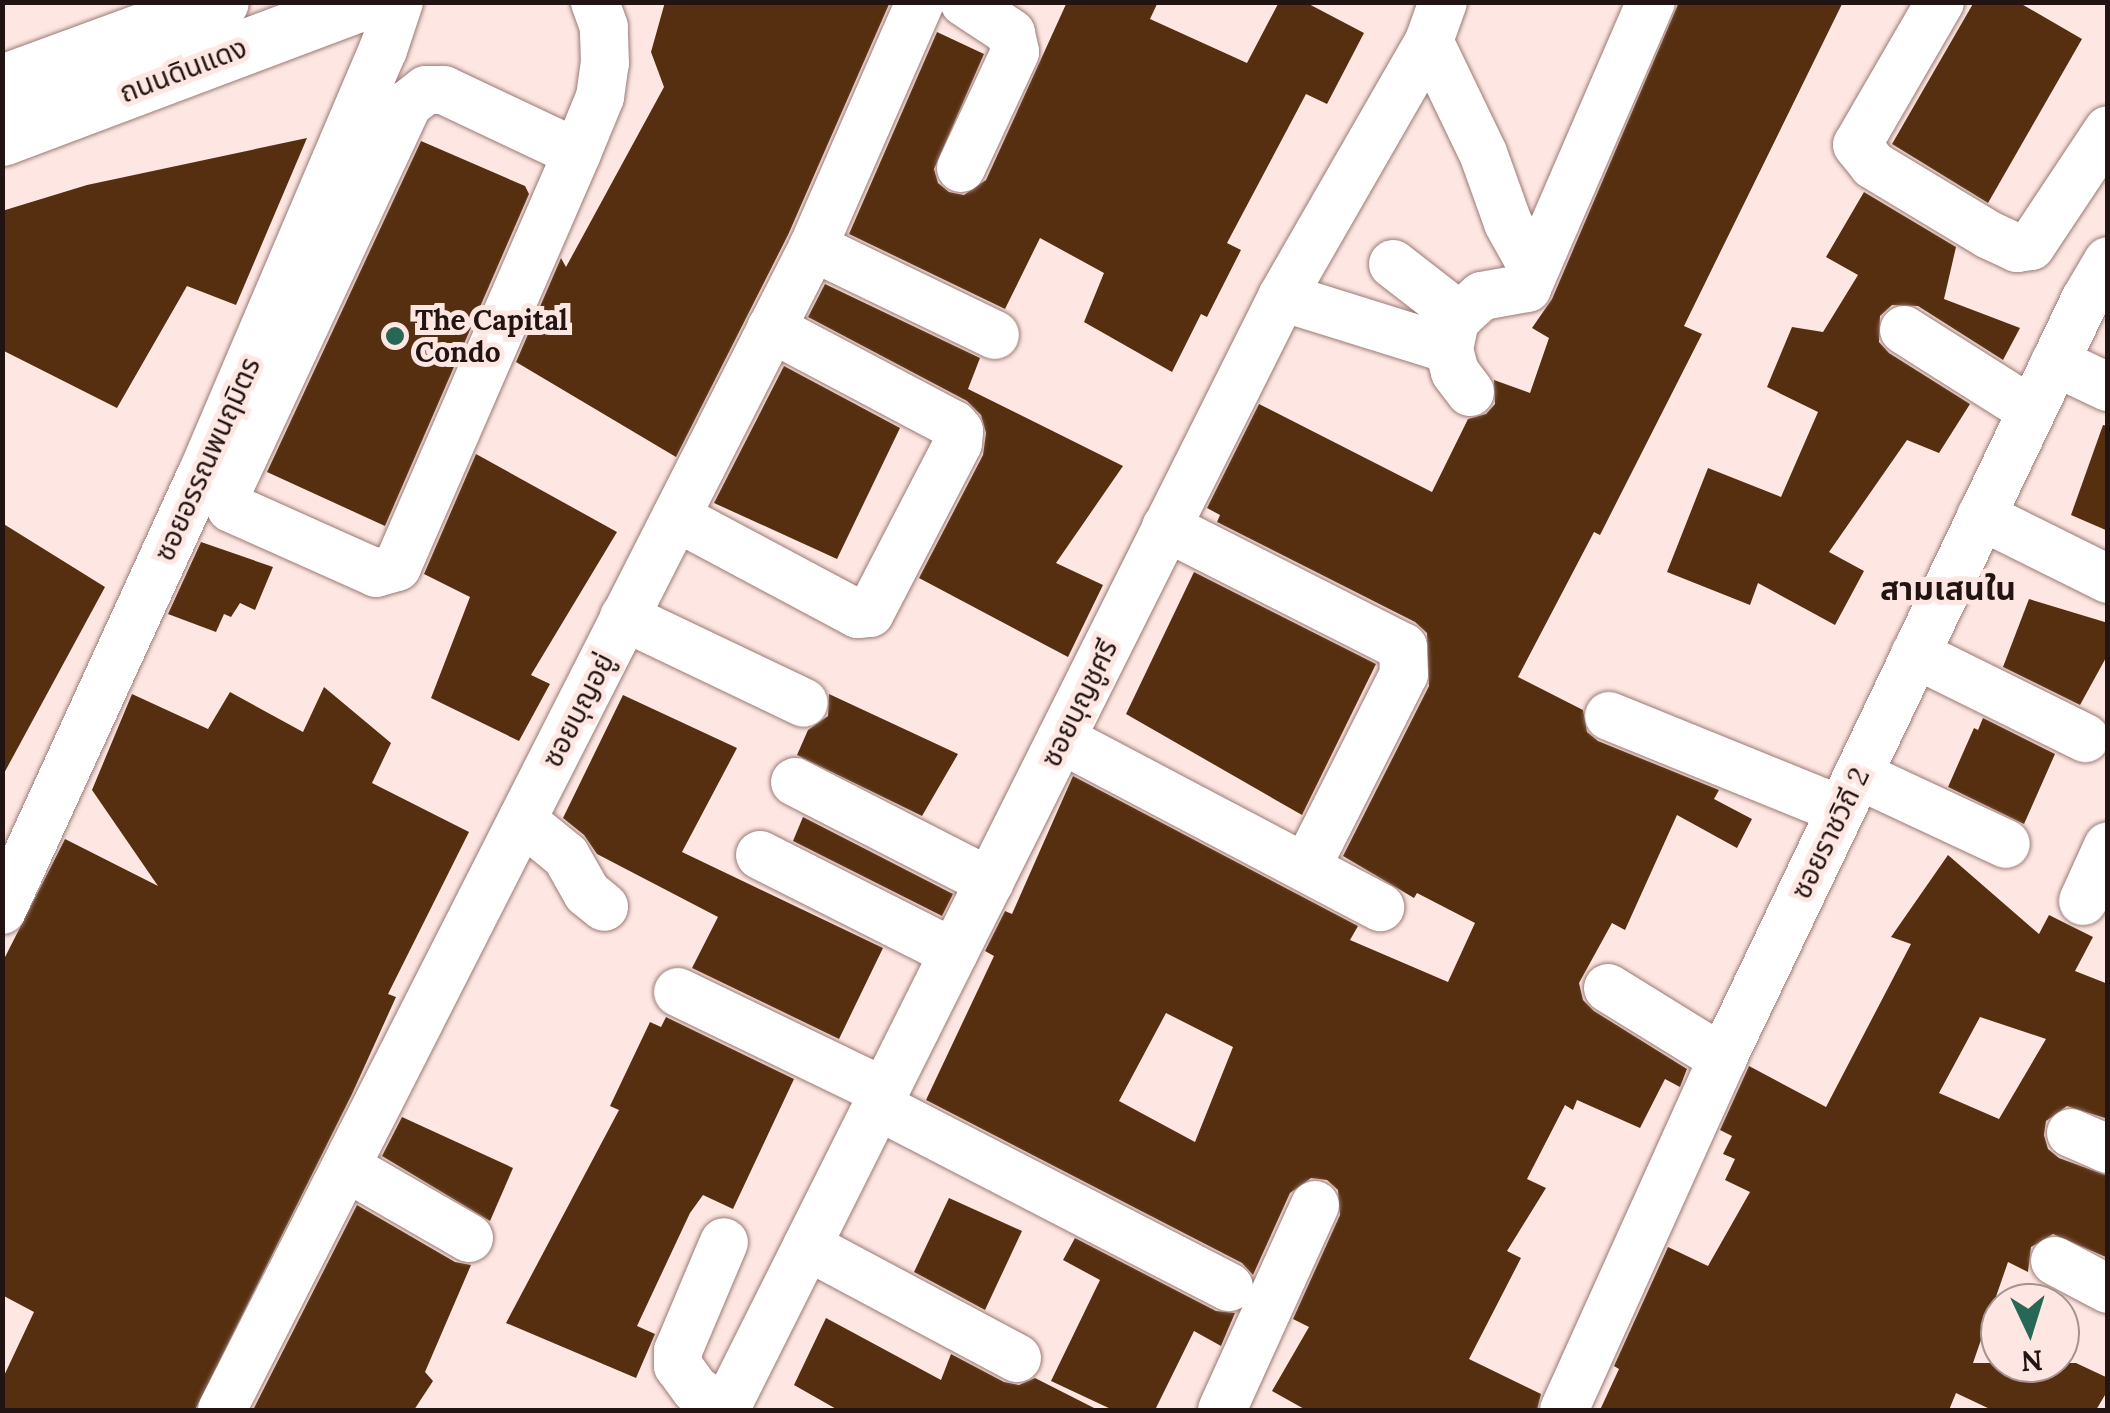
<!DOCTYPE html>
<html>
<head>
<meta charset="utf-8">
<style>
	body { margin:0 }
	#map { position:relative; width:2110px; height:1413px; overflow:hidden; background:#fee7e3; font-family:Lora,"Noto Sans Thai",serif }
	div>[style] { position:absolute }
	.building>* { inset:0; background:#552f0f }
	.roads { filter:drop-shadow(0 0 2px #9b7974) drop-shadow(0 0 2px #9b7974) }
	.minor>* { height:48px; margin:-24px; padding:0 24px; transform-origin:24px; border-radius:24px; background:#fff }
	.major>* { height:55px; margin:-27.5px; padding:0 27.5px; transform-origin:27.5px; border-radius:27.5px; background:#fff }
	.dots>* { width:28px; height:28px; translate:-50% -50%; box-sizing:border-box; border:5px solid #fee7e3; border-radius:50% }
	span { translate:-50% -50%; white-space:nowrap; text-align:center; line-height:1.15; -webkit-text-stroke:10px #fee7e3; paint-order:stroke }
	.street-label { font-size:28px; color:#211412 }
	.poi-label { font-size:28px; color:#211412; font-weight:700 }
	.left { translate:0 -50%; text-align:left }
	.quarter-label { font-size:32px; color:#211412; font-weight:700 }
	.frame { position:absolute; inset:0; border:5px solid #211412; pointer-events:none }
	.north { position:absolute; left:1980px; top:1283px; width:100px; height:100px; box-sizing:border-box; background:#fee7e3; border:2px solid #a6938f; border-radius:50%; rotate:176deg; font-size:28px; font-weight:700; line-height:40px; text-align:center; color:#211412 }
	.north::after { content:''; display:block; margin:auto; width:35px; height:45px; background:#266755; clip-path:polygon(50% 0,100% 100%,50% 72%,0 100%) }
</style>
</head>
<body>
<div id="map">
	<div class="building">
		<div style="clip-path:polygon(665px 2px,890px 2px,788px 235px,676px 457px,516px 362px,561px 258px,566px 267px,664px 87px,651px 52px)"></div>
		<div style="clip-path:polygon(1067px 2px,1158px 2px,1150px 19px,1247px 63px,1279px 2px,1305px 2px,1364px 33px,1327px 104px,1306px 94px,1227px 243px,1241px 250px,1207px 317px,1201px 314px,1172px 372px,1084px 322px,1104px 273px,1040px 238px,1005px 309px,849px 234px,937px 32px,984px 54px,934px 169px,938px 183px,949px 192px,964px 195px,986px 180px)"></div>
		<div style="clip-path:polygon(evenodd,1679px 2px,1843px 2px,1684px 326px,1702px 334px,1600px 535px,1594px 532px,1518px 677px,1583px 710px,1587px 732px,1598px 741px,1719px 790px,1714px 799px,1752px 819px,1737px 848px,1677px 815px,1625px 930px,1612px 923px,1579px 983px,1583px 1000px,1594px 1011px,1687px 1069px,1680px 1087px,1665px 1079px,1640px 1128px,1577px 1100px,1573px 1110px,1565px 1105px,1527px 1179px,1546px 1188px,1507px 1251px,1521px 1258px,1469px 1359px,1541px 1394px,1537px 1410px,1306px 1410px,1272px 1391px,1309px 1327px,1293px 1319px,1340px 1215px,1338px 1190px,1327px 1180px,1311px 1178px,1290px 1193px,1253px 1275px,1242px 1263px,926px 1100px,994px 956px,985px 951px,1005px 911px,1012px 914px,1073px 776px,1358px 926px,1350px 940px,1448px 982px,1475px 923px,1417px 893px,1414px 898px,1343px 856px,1429px 686px,1427px 633px,1415px 622px,1217px 522px,1220px 515px,1207px 508px,1259px 404px,1432px 492px,1468px 419px,1486px 414px,1495px 404px,1494px 380px,1530px 393px,1549px 338px,1532px 328px,1552px 299px,1679px 2px,1166px 1013px,1233px 1047px,1195px 1142px,1119px 1101px,1166px 1013px)"></div>
		<div style="clip-path:polygon(1974px 2px,2018px 2px,2082px 39px,1988px 203px,1892px 144px)"></div>
		<div style="clip-path:polygon(307px 138px,236px 305px,187px 286px,117px 408px,2px 350px,2px 211px,87px 185px)"></div>
		<div style="clip-path:polygon(421px 141px,525px 186px,529px 194px,385px 526px,267px 472px)"></div>
		<div style="clip-path:polygon(1864px 192px,1956px 247px,1944px 299px,2020px 328px,2003px 360px,1918px 306px,1892px 305px,1880px 316px,1879px 342px,1889px 353px,1970px 404px,1939px 453px,1907px 440px,1829px 552px,1864px 571px,1835px 625px,1758px 583px,1750px 605px,1667px 572px,1708px 468px,1781px 497px,1818px 412px,1767px 387px,1792px 327px,1823px 332px,1858px 275px,1826px 257px)"></div>
		<div style="clip-path:polygon(825px 284px,980px 358px,968px 389px,1123px 466px,1056px 563px,1103px 585px,1068px 657px,919px 578px,983px 455px,986px 433px,981px 415px,967px 401px,808px 317px)"></div>
		<div style="clip-path:polygon(784px 366px,900px 428px,837px 559px,714px 503px)"></div>
		<div style="clip-path:polygon(2103px 425px,2108px 426px,2108px 531px,2071px 515px)"></div>
		<div style="clip-path:polygon(476px 454px,617px 532px,531px 675px,550px 684px,519px 741px,431px 698px,470px 597px,424px 574px)"></div>
		<div style="clip-path:polygon(2px 523px,105px 587px,2px 777px)"></div>
		<div style="clip-path:polygon(201px 542px,273px 567px,255px 610px,240px 603px,231px 617px,224px 614px,216px 632px,168px 614px)"></div>
		<div style="clip-path:polygon(1194px 572px,1376px 664px,1302px 815px,1126px 714px)"></div>
		<div style="clip-path:polygon(2029px 599px,2108px 623px,2108px 654px,2080px 705px,2003px 667px)"></div>
		<div style="clip-path:polygon(324px 687px,391px 743px,372px 783px,469px 832px,388px 994px,396px 997px,352px 1094px,195px 1410px,2px 1410px,2px 1380px,34px 1312px,2px 1295px,2px 963px,65px 839px,158px 886px,92px 790px,132px 694px,208px 729px,230px 692px,303px 732px)"></div>
		<div style="clip-path:polygon(829px 694px,958px 754px,922px 816px,797px 755px,808px 730px,828px 716px)"></div>
		<div style="clip-path:polygon(623px 695px,737px 748px,682px 852px,883px 948px,839px 1039px,692px 968px,718px 917px,597px 854px,584px 835px,563px 818px)"></div>
		<div style="clip-path:polygon(1983px 718px,2055px 754px,2024px 824px,1948px 787px,1974px 728px,1978px 730px)"></div>
		<div style="clip-path:polygon(803px 817px,953px 894px,942px 916px,793px 841px)"></div>
		<div style="clip-path:polygon(evenodd,1948px 855px,2039px 934px,2049px 915px,2093px 937px,2075px 971px,2108px 984px,2108px 1119px,2067px 1106px,2046px 1121px,2044px 1135px,2048px 1149px,2059px 1158px,2108px 1176px,2108px 1258px,2053px 1234px,2031px 1247px,2028px 1272px,2008px 1262px,1973px 1363px,2076px 1363px,2108px 1378px,2108px 1390px,2096px 1410px,1992px 1410px,1956px 1393px,1949px 1410px,1600px 1410px,1619px 1369px,1614px 1366px,1668px 1247px,1708px 1266px,1750px 1192px,1725px 1180px,1735px 1159px,1723px 1154px,1732px 1136px,1720px 1130px,1749px 1066px,1826px 1107px,1911px 944px,1891px 937px,1948px 855px,1980px 1017px,2046px 1039px,1999px 1119px,1939px 1093px,1980px 1017px)"></div>
		<div style="clip-path:polygon(666px 1017px,794px 1079px,733px 1209px,703px 1195px,690px 1213px,637px 1326px,655px 1334px,636px 1378px,506px 1323px,619px 1110px,610px 1106px,650px 1022px,661px 1027px)"></div>
		<div style="clip-path:polygon(402px 1117px,513px 1168px,490px 1221px,382px 1156px)"></div>
		<div style="clip-path:polygon(949px 1198px,1022px 1231px,985px 1310px,914px 1272px)"></div>
		<div style="clip-path:polygon(357px 1205px,455px 1262px,471px 1265px,425px 1372px,433px 1381px,414px 1410px,253px 1410px)"></div>
		<div style="clip-path:polygon(1075px 1238px,1216px 1311px,1235px 1313px,1221px 1346px,1194px 1331px,1155px 1410px,1113px 1410px,1051px 1381px,1100px 1280px,1063px 1260px)"></div>
		<div style="clip-path:polygon(826px 1318px,941px 1380px,951px 1354px,1004px 1382px,1019px 1385px,1035px 1378px,1098px 1410px,838px 1410px,794px 1385px)"></div>
	</div>
	<div class="roads">
		<div class="minor">
			<div style="left:1940px;top:2px;width:165px;rotate:120.1deg"></div>
			<div style="left:1857px;top:145px;width:26px;rotate:51deg"></div>
			<div style="left:1873px;top:165px;width:135px;rotate:31.1deg"></div>
			<div style="left:1989px;top:235px;width:31px;rotate:25deg"></div>
			<div style="left:2017px;top:248px;width:14px;rotate:-8deg"></div>
			<div style="left:2031px;top:246px;width:139px;rotate:-56.4deg"></div>
			<div style="left:1429px;top:41px;width:124px;rotate:64.3deg"></div>
			<div style="left:1483px;top:153px;width:74px;rotate:70.3deg"></div>
			<div style="left:1508px;top:223px;width:54px;rotate:61deg"></div>
			<div style="left:577px;top:153px;width:147px;rotate:-154.7deg"></div>
			<div style="left:444px;top:90px;width:18px;rotate:180deg"></div>
			<div style="left:426px;top:90px;width:23px;rotate:142deg"></div>
			<div style="left:408px;top:104px;width:431px;rotate:115deg"></div>
			<div style="left:226px;top:495px;width:14px;rotate:69deg"></div>
			<div style="left:231px;top:508px;width:159px;rotate:24.1deg"></div>
			<div style="left:376px;top:573px;width:22px;rotate:-16deg"></div>
			<div style="left:397px;top:567px;width:451px;rotate:-66.5deg"></div>
			<div style="left:577px;top:153px;width:61px;rotate:-67.7deg"></div>
			<div style="left:600px;top:97px;width:34px;rotate:-82deg"></div>
			<div style="left:605px;top:63px;width:36px;rotate:-92deg"></div>
			<div style="left:604px;top:27px;width:27px;rotate:-110deg"></div>
			<div style="left:961px;top:168px;width:128px;rotate:-65deg"></div>
			<div style="left:1015px;top:52px;width:19px;rotate:-102deg"></div>
			<div style="left:1011px;top:33px;width:56px;rotate:-146.6deg"></div>
			<div style="left:813px;top:247px;width:202px;rotate:25.8deg"></div>
			<div style="left:1393px;top:264px;width:85px;rotate:37.8deg"></div>
			<div style="left:1282px;top:297px;width:175px;rotate:17.3deg"></div>
			<div style="left:1904px;top:330px;width:151px;rotate:32.3deg"></div>
			<div style="left:2055px;top:362px;width:59px;rotate:25.3deg"></div>
			<div style="left:1470px;top:392px;width:25px;rotate:-127deg"></div>
			<div style="left:1455px;top:372px;width:24px;rotate:-105deg"></div>
			<div style="left:1449px;top:349px;width:30px;rotate:-78deg"></div>
			<div style="left:1455px;top:320px;width:36px;rotate:-42deg"></div>
			<div style="left:1482px;top:296px;width:46px;rotate:-10.1deg"></div>
			<div style="left:1527px;top:288px;width:312px;rotate:-66.6deg"></div>
			<div style="left:1981px;top:516px;width:142px;rotate:26.4deg"></div>
			<div style="left:676px;top:517px;width:206px;rotate:28.1deg"></div>
			<div style="left:858px;top:614px;width:12px;rotate:-5deg"></div>
			<div style="left:870px;top:613px;width:191px;rotate:-62.6deg"></div>
			<div style="left:958px;top:443px;width:12px;rotate:-85deg"></div>
			<div style="left:959px;top:431px;width:8px;rotate:-130deg"></div>
			<div style="left:954px;top:425px;width:207px;rotate:-152.1deg"></div>
			<div style="left:1166px;top:527px;width:266px;rotate:26.9deg"></div>
			<div style="left:1403px;top:647px;width:27px;rotate:88deg"></div>
			<div style="left:1404px;top:674px;width:215px;rotate:116.8deg"></div>
			<div style="left:624px;top:617px;width:199px;rotate:25.5deg"></div>
			<div style="left:1915px;top:654px;width:190px;rotate:26.3deg"></div>
			<div style="left:1609px;top:716px;width:250px;rotate:22.1deg"></div>
			<div style="left:1061px;top:739px;width:361px;rotate:27.8deg"></div>
			<div style="left:1858px;top:775px;width:163px;rotate:25deg"></div>
			<div style="left:795px;top:782px;width:219px;rotate:27.1deg"></div>
			<div style="left:522px;top:820px;width:57px;rotate:39.3deg"></div>
			<div style="left:566px;top:856px;width:43px;rotate:60.4deg"></div>
			<div style="left:587px;top:893px;width:22px;rotate:39deg"></div>
			<div style="left:760px;top:855px;width:217px;rotate:26.8deg"></div>
			<div style="left:2083px;top:901px;width:60px;rotate:-65.6deg"></div>
			<div style="left:2px;top:910px;width:477px;rotate:-65.4deg"></div>
			<div style="left:201px;top:476px;width:463px;rotate:-66.9deg"></div>
			<div style="left:383px;top:50px;width:51px;rotate:-71.6deg"></div>
			<div style="left:1608px;top:988px;width:135px;rotate:31.7deg"></div>
			<div style="left:678px;top:992px;width:230px;rotate:25.8deg"></div>
			<div style="left:878px;top:1106px;width:395px;rotate:27.3deg"></div>
			<div style="left:2071px;top:1133px;width:40px;rotate:23.4deg"></div>
			<div style="left:346px;top:1167px;width:142px;rotate:30deg"></div>
			<div style="left:807px;top:1246px;width:238px;rotate:28.1deg"></div>
			<div style="left:2055px;top:1261px;width:60px;rotate:27.8deg"></div>
			<div style="left:222px;top:1410px;width:1305px;rotate:-63.06deg"></div>
			<div style="left:813px;top:247px;width:267px;rotate:-66.4deg"></div>
			<div style="left:723px;top:1410px;width:35px;rotate:-143deg"></div>
			<div style="left:695px;top:1389px;width:29px;rotate:-126deg"></div>
			<div style="left:678px;top:1366px;width:15px;rotate:-90deg"></div>
			<div style="left:678px;top:1351px;width:118px;rotate:-67.1deg"></div>
			<div style="left:725px;top:1410px;width:1245px;rotate:-63.41deg"></div>
			<div style="left:1282px;top:297px;width:295px;rotate:-60.1deg"></div>
			<div style="left:1429px;top:41px;width:41px;rotate:-70.3deg"></div>
			<div style="left:1222px;top:1410px;width:225px;rotate:-65.6deg"></div>
			<div style="left:1564px;top:1410px;width:392px;rotate:-65.7deg"></div>
			<div style="left:1725px;top:1053px;width:835px;rotate:-64.45deg"></div>
			<div style="left:2085px;top:300px;width:45px;rotate:-59.5deg"></div>
		</div>
		<div class="major">
			<div style="left:2px;top:82px;width:233px;rotate:-20.1deg"></div>
			<div style="left:2px;top:138px;width:387px;rotate:-20.6deg"></div>
		</div>
	</div>
	<div class="dots">
		<div style="left:395px;top:336px;background:#266755"></div>
	</div>
	<div class="street-label">
		<span style="left:183px;top:70px;rotate:-21deg">ถนนดินแดง</span>
		<span style="left:207px;top:459px;rotate:-66deg">ซอยอรรณพนฤมิตร</span>
		<span style="left:1079px;top:703px;rotate:-64deg">ซอยบุญชูศรี</span>
		<span style="left:578px;top:710px;rotate:-63deg">ซอยบุญอยู่</span>
		<span style="left:1830px;top:833px;rotate:-64deg">ซอยราชวิถี 2</span>
	</div>
	<div class="poi-label">
		<span class="left" style="left:415px;top:336px">The Capital<br>Condo</span>
	</div>
	<div class="quarter-label">
		<span style="left:1948px;top:589px">สามเสนใน</span>
	</div>
	<div class="frame"></div>
	<div class="north">N</div>
</div>
</body>
</html>
